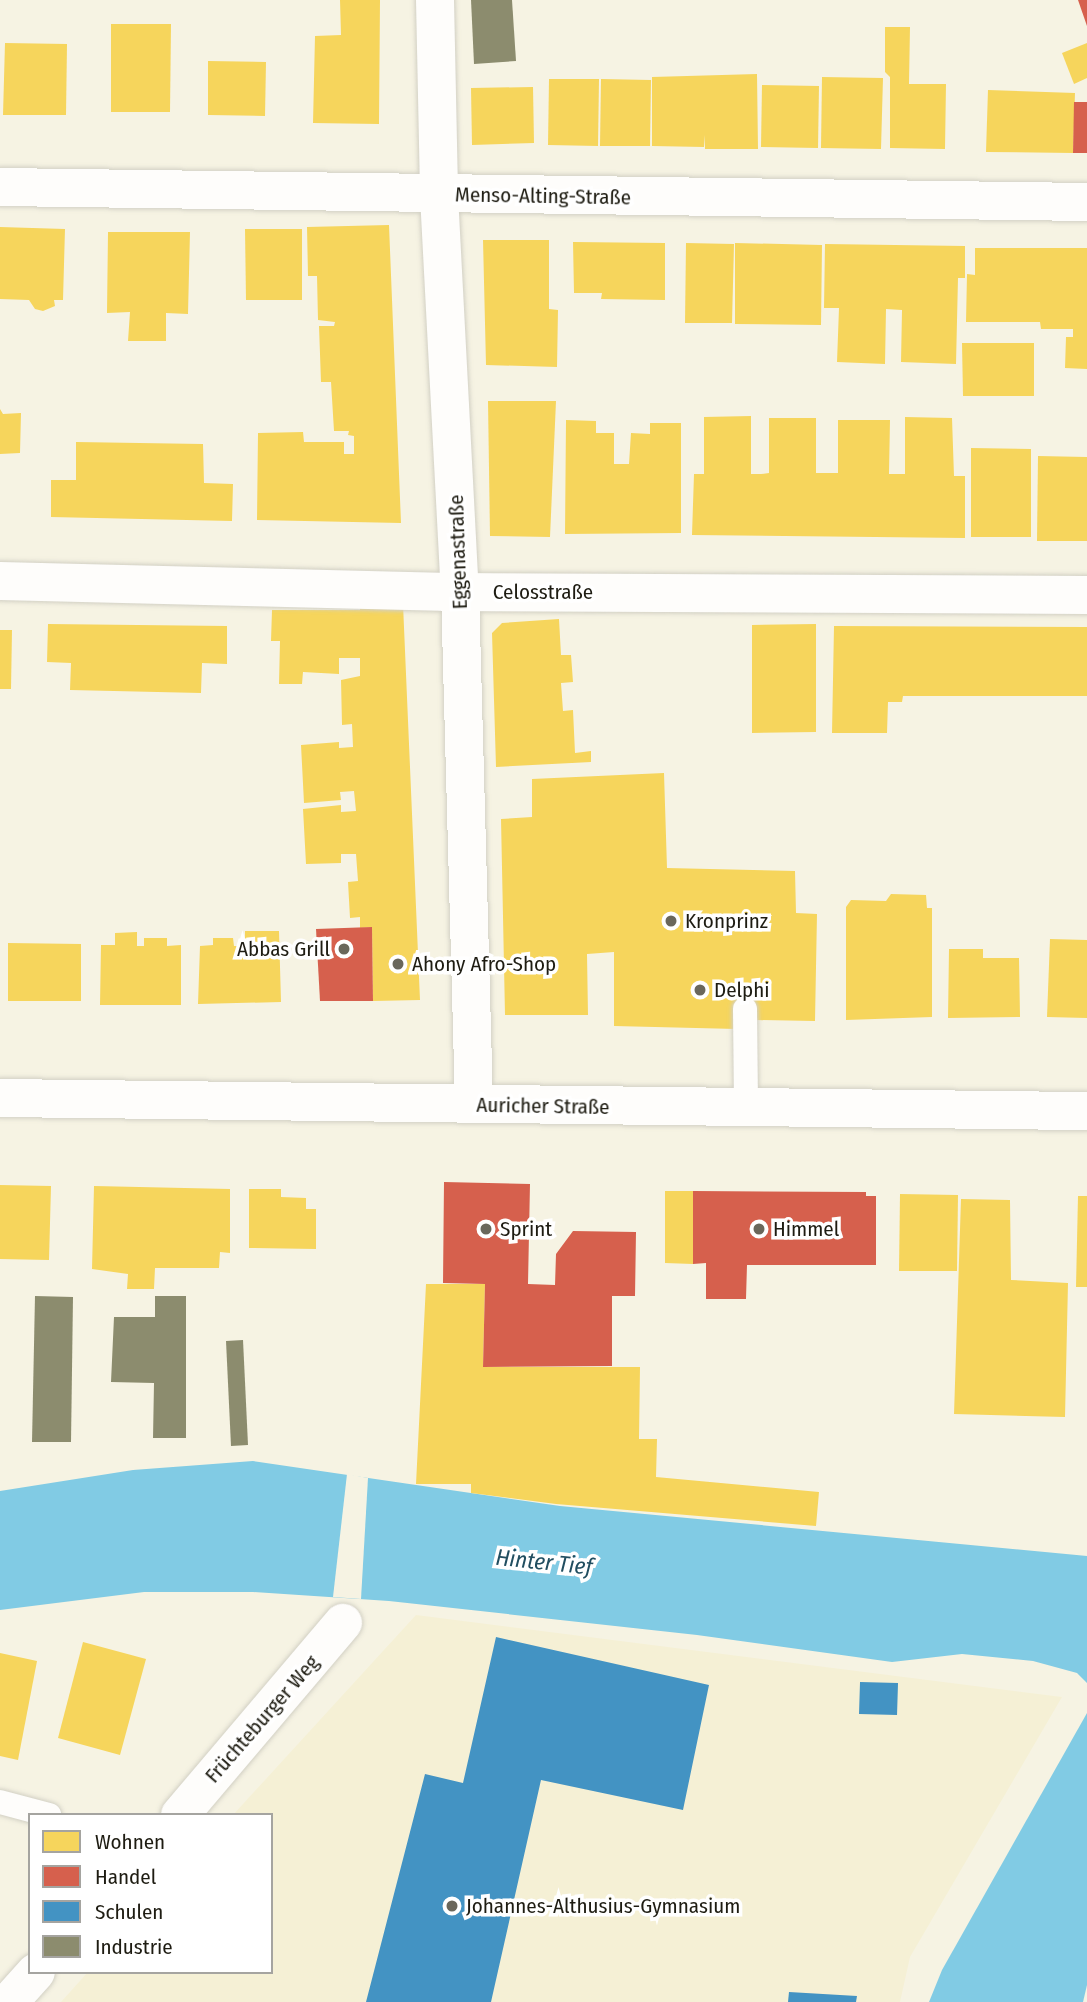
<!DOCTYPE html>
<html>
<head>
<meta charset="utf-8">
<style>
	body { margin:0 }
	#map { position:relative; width:1087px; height:2002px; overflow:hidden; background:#f6f3e3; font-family:"Fira Sans Condensed",sans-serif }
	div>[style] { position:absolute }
	.built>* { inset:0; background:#f5f0d5 }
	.water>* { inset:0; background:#81cbe4 }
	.pier>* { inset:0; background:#f6f3e3 }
	.homes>* { inset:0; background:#f6d55c }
	.shops>* { inset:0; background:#d6604d }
	.schools>* { inset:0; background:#4393c3 }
	.industry>* { inset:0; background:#8c8c6e }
	.roads { filter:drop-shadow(0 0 2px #d2d0c4) drop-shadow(0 0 2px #d2d0c4) }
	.lane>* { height:24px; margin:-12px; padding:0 12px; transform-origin:12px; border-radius:12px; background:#fefdfb }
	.street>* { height:38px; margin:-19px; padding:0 19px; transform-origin:19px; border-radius:19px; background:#fefdfb }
	.secondary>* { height:38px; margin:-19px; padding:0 19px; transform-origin:19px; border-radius:19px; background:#fefdfb }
	.dots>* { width:19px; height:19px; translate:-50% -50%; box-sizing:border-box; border:4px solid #fff; border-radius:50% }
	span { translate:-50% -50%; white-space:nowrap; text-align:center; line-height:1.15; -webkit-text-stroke:7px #fff; paint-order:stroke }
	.street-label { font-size:21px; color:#1e1c12 }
	.poi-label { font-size:21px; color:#1e1c12 }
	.left { translate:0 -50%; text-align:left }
	.right { translate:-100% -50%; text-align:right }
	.water-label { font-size:23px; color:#214e60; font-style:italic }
	.legend { position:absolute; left:28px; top:1813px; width:245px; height:161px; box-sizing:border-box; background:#fff; border:2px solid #a5a4a0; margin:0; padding:9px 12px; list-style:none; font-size:21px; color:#1e1c12 }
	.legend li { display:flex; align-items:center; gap:14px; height:35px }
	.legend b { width:35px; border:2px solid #a5a4a0 }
</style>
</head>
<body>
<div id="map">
	<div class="built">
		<div style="clip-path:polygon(416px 1615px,1062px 1697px,910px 1957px,900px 2002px,61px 2002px,88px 1972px,271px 1972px,271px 1815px,233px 1815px)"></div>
	</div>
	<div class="water">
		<div style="clip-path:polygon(253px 1461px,560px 1506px,1087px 1556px,1087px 1683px,1077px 1673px,1033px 1661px,962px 1654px,892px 1662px,697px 1635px,389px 1601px,253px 1592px,144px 1592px,0 1610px,0 1491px,133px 1470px)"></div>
		<div style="clip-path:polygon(1087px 1713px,1087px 1985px,1083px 2002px,929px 2002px,942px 1970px)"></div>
	</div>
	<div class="pier">
		<div style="clip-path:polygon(347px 1474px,368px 1478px,361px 1599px,333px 1597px)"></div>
	</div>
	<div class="homes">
		<div style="clip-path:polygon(340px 0,380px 0,379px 124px,313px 123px,315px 36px,341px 35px)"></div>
		<div style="clip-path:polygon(111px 24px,171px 24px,170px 112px,111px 112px)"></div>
		<div style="clip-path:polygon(885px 27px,910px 27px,909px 84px,946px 84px,945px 149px,890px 148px,890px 77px,885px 72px)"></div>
		<div style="clip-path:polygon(5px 43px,67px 44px,66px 115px,3px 115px)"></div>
		<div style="clip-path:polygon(1087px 43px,1087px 78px,1074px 84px,1062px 53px)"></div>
		<div style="clip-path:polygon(208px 61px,266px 62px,265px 116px,208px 115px)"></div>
		<div style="clip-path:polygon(757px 74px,758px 149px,705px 149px,705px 135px,704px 147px,652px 146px,652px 77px)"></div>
		<div style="clip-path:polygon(822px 77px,883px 78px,881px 149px,821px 148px)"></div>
		<div style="clip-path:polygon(549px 79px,599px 79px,598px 146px,548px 145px)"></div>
		<div style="clip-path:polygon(601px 79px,651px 80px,650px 146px,600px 146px)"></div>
		<div style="clip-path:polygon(762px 85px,819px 86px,818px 148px,761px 147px)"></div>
		<div style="clip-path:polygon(533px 87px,534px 143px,472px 145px,471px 88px)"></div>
		<div style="clip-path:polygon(988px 90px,1075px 93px,1073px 153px,986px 152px)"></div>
		<div style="clip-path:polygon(389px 225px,401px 523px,257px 520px,258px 433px,303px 432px,304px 442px,344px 442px,344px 454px,354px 454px,354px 436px,348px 435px,349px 431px,334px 431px,331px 382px,321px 382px,319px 326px,334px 326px,335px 322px,318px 320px,317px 276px,308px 276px,307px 227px)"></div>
		<div style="clip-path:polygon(0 227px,65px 229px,63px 300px,54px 300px,55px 306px,43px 311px,35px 309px,29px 300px,0 299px)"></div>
		<div style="clip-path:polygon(245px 229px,302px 229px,302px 300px,246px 300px)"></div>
		<div style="clip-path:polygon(108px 232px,190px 232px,188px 314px,166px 313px,166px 341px,128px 341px,130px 312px,107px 313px)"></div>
		<div style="clip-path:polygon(483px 240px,549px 240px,549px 309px,558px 310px,557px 367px,486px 365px)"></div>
		<div style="clip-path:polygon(573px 242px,665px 243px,665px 300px,601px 299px,602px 293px,574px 293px)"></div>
		<div style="clip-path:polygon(686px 243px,734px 244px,732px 323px,685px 323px)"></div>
		<div style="clip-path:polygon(735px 243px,822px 245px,821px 325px,735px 324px)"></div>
		<div style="clip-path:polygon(825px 244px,965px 246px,965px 278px,958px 278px,956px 364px,901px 362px,902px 310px,886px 309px,885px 364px,837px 362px,839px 308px,824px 308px)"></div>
		<div style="clip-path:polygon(975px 248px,1087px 248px,1087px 369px,1065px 368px,1066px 337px,1073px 337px,1073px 329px,1041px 329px,1040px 322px,966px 322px,967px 274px,975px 275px)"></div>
		<div style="clip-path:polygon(962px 343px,1034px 343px,1034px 396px,963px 396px)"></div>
		<div style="clip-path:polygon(488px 401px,556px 401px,550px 537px,490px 536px)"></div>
		<div style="clip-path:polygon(0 409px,3px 414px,21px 413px,20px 453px,0 454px)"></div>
		<div style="clip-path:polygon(751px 416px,751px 474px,761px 474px,769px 473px,769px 418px,816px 418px,816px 473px,838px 473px,838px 420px,890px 420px,889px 474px,905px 474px,905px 417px,952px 418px,954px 476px,965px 476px,965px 538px,692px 535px,694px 474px,704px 474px,704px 417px)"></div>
		<div style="clip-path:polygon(566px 420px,596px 421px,596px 433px,614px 433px,614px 464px,629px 464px,631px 433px,650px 434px,650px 423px,681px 423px,681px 533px,565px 534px)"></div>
		<div style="clip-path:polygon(76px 442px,203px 444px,204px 483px,233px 484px,232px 521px,51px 517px,51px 480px,76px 480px)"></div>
		<div style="clip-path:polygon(971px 448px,1031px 449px,1031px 537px,971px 537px)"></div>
		<div style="clip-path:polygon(1038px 456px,1087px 457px,1087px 541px,1037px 541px)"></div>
		<div style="clip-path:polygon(360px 604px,403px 604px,420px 1000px,373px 1001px,372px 927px,360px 928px,360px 917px,350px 918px,348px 882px,358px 881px,356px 854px,341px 854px,341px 863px,306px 864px,303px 809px,341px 805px,341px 812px,356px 811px,354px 791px,340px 792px,341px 800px,304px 803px,301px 745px,339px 742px,339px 748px,353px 747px,352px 724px,342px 725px,341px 680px,360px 676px,360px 658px,339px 658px,339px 674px,303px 672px,302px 684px,279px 684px,280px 641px,271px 641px,272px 610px,360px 610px)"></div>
		<div style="clip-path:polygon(559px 619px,561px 655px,571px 655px,573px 682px,561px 683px,563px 711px,573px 710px,575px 753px,591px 751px,591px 762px,496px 767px,492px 633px,502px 623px)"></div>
		<div style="clip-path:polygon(48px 624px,227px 626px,227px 664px,202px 663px,201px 693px,70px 690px,71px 663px,47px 662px)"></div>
		<div style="clip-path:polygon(816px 624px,816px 732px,752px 733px,752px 625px)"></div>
		<div style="clip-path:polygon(834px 626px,1087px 627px,1087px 696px,903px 696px,902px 702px,888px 702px,887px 733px,832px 733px)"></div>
		<div style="clip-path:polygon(0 630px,12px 630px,11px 689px,0 689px)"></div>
		<div style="clip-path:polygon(664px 773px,667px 868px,795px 871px,796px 913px,817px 914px,815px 1021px,755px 1020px,737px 1029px,614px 1026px,614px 952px,587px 954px,588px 1015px,505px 1015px,501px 819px,532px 817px,532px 779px)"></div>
		<div style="clip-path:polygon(891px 894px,926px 895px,927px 908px,932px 908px,932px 1017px,846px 1020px,846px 907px,851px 900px,886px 901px)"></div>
		<div style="clip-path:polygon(245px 931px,279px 931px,281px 1002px,198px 1004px,200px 946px,213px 945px,213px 938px,233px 938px,234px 946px,245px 946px)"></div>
		<div style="clip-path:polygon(137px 932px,137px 946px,144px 946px,144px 938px,167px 938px,167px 946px,181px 945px,181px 1005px,100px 1005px,101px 945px,115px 945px,115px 933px)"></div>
		<div style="clip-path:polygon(1050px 939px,1087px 940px,1087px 1018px,1047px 1017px)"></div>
		<div style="clip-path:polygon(8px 943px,81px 944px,81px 1001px,8px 1001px)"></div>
		<div style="clip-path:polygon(949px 949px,983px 949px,983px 958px,1019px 958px,1020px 1017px,948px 1018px)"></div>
		<div style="clip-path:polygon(0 1185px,51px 1186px,49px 1260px,0 1259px)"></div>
		<div style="clip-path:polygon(94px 1186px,230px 1189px,230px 1253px,220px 1252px,219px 1268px,155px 1268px,154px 1289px,127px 1289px,128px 1274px,92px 1269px)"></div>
		<div style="clip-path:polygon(249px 1189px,281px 1189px,281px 1197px,306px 1198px,306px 1209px,316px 1209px,316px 1249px,249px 1248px)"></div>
		<div style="clip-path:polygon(665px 1191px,693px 1191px,693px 1264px,665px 1263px)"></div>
		<div style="clip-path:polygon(900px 1194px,958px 1195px,957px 1271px,899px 1271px)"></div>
		<div style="clip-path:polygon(1078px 1196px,1087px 1196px,1087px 1287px,1076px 1287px)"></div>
		<div style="clip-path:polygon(961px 1199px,1010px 1200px,1011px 1280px,1068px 1283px,1065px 1417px,954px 1414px)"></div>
		<div style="clip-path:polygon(426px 1284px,485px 1284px,483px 1367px,640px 1367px,639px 1439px,657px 1439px,656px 1477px,819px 1492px,816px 1526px,556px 1504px,471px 1493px,471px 1484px,416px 1484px)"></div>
		<div style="clip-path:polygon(83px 1642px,146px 1659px,120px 1755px,58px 1738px)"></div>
		<div style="clip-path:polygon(0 1653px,37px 1661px,18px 1760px,0 1756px)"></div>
	</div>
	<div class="shops">
		<div style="clip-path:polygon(1078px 0,1087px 0,1087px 26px)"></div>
		<div style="clip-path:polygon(1074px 102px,1087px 102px,1087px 153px,1073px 153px)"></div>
		<div style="clip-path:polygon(372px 927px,373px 1001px,320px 1001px,316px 929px)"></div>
		<div style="clip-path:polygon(444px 1182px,530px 1184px,528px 1284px,555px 1285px,556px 1254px,573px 1231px,636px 1232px,635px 1296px,612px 1296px,612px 1366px,483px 1367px,485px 1284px,443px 1283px)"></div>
		<div style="clip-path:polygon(693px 1191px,866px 1192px,866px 1196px,876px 1196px,876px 1265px,747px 1265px,746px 1299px,706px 1299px,706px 1263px,693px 1264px)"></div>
	</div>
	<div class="schools">
		<div style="clip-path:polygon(496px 1637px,709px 1685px,683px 1810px,541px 1780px,491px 2002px,366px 2002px,425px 1774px,463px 1783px)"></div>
		<div style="clip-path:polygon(860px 1682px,898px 1683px,897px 1715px,859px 1714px)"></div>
		<div style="clip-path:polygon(789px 1992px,857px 1996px,856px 2002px,788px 2002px)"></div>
	</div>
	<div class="industry">
		<div style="clip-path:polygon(471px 0,512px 0,516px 61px,474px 64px)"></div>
		<div style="clip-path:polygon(35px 1296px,73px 1297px,71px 1442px,32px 1442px)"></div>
		<div style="clip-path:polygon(155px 1296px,186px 1296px,186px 1438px,153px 1438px,154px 1383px,111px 1382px,114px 1317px,155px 1317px)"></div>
		<div style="clip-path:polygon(243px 1340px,248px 1445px,231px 1446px,226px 1341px)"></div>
	</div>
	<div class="roads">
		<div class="lane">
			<div style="left:745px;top:1009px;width:99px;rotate:89.4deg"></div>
			<div style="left:0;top:1802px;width:51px;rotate:14.9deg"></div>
		</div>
		<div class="street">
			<div style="left:435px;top:0;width:195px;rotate:88.8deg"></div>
			<div style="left:439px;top:195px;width:398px;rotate:87deg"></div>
			<div style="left:460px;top:592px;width:512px;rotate:88.43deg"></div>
			<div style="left:0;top:187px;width:1087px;rotate:0.79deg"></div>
			<div style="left:0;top:581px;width:460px;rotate:1.4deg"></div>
			<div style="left:460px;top:592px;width:627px;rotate:0.27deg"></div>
			<div style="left:180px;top:1815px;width:252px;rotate:-49.7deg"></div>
			<div style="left:9px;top:2002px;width:40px;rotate:-48deg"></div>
		</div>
		<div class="secondary">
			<div style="left:0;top:1098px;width:1087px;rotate:0.69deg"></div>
		</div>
	</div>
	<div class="dots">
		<div style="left:671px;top:921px;background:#6a675b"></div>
		<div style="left:344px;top:949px;background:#6a675b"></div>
		<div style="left:398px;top:964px;background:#6a675b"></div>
		<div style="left:700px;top:990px;background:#6a675b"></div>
		<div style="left:486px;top:1229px;background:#6a675b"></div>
		<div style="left:759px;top:1229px;background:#6a675b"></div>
		<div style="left:452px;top:1906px;background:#6a675b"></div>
	</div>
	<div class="street-label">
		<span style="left:543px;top:196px;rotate:1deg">Menso-Alting-Straße</span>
		<span style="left:458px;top:552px;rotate:-92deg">Eggenastraße</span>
		<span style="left:543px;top:592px">Celosstraße</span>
		<span style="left:543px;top:1106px;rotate:1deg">Auricher Straße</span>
		<span style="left:262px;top:1719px;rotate:-49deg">Früchteburger Weg</span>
	</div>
	<div class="poi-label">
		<span class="left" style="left:685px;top:921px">Kronprinz</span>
		<span class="right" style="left:330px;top:949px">Abbas Grill</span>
		<span class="left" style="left:412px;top:964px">Ahony Afro-Shop</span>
		<span class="left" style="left:714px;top:990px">Delphi</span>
		<span class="left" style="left:500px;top:1229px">Sprint</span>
		<span class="left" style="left:773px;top:1229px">Himmel</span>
		<span class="left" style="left:466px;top:1906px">Johannes-Althusius-Gymnasium</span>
	</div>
	<div class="water-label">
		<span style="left:544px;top:1562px;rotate:6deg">Hinter Tief</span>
	</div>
	<ul class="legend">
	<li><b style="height:19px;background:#f6d55c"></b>Wohnen</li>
	<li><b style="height:19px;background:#d6604d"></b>Handel</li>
	<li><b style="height:19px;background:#4393c3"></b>Schulen</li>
	<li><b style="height:19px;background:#8c8c6e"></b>Industrie</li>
	</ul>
</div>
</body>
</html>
